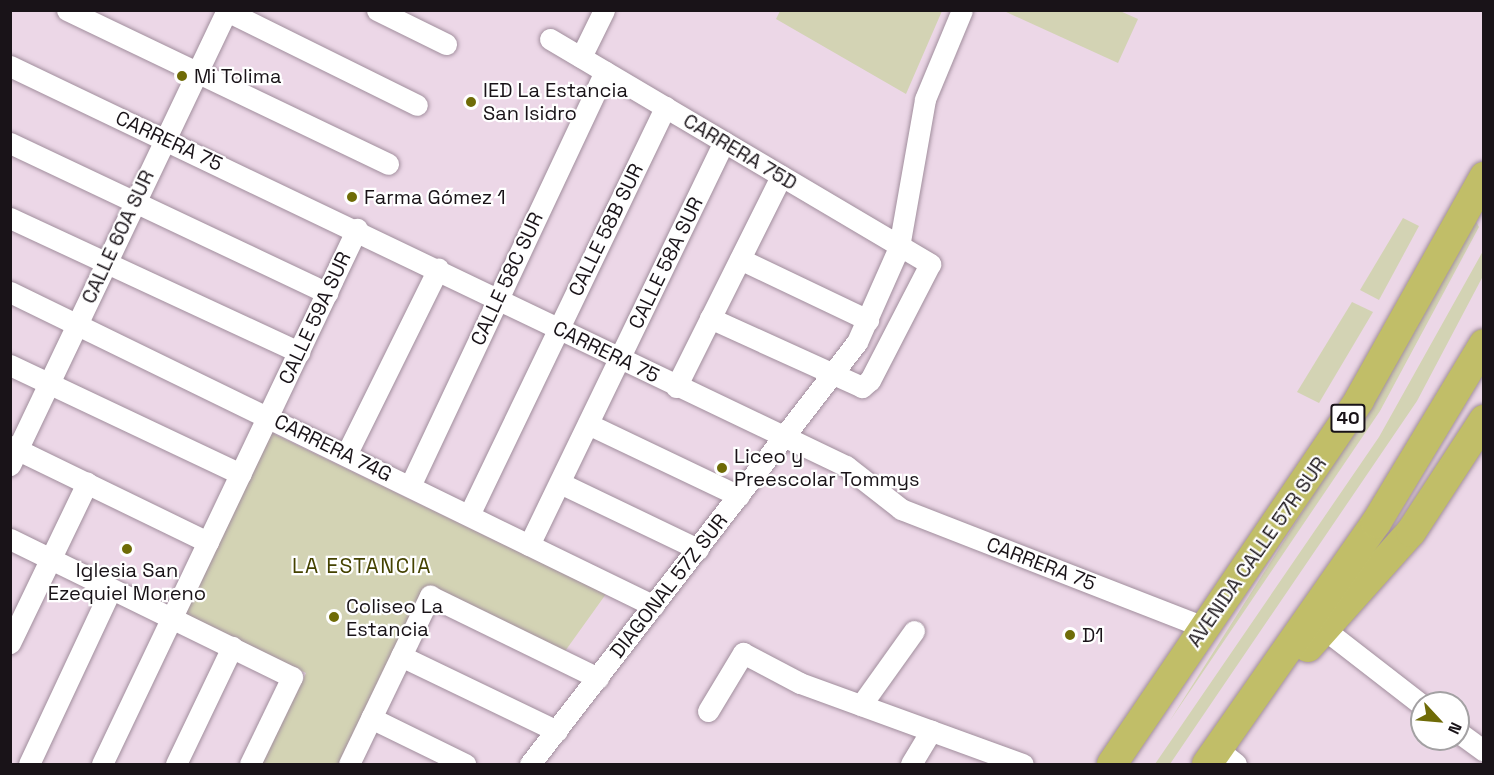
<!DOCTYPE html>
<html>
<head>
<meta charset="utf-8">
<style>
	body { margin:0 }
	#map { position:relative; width:1494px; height:775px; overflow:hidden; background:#ecd7e7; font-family:"Space Grotesk",sans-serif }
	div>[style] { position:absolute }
	.green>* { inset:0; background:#d3d3b4 }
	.roads { filter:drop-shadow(0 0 2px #a18e9d) drop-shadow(0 0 2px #a18e9d) }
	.minor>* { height:21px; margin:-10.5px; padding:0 10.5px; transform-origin:10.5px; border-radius:10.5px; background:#fff }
	.highway>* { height:30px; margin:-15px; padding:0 15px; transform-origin:15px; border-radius:15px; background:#c1be68 }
	.dots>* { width:16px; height:16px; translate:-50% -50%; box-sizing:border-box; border:3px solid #fff; border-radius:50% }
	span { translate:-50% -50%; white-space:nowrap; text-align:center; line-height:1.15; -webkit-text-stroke:4.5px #fff; paint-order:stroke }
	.shield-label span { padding:2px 4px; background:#fff; border:2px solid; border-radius:4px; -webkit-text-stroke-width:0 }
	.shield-label { font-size:18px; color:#191318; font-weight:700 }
	.poi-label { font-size:20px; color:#191318 }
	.left { translate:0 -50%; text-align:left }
	.street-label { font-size:20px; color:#191318 }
	.neighbourhood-label { font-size:21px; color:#444200; letter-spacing:1.5px }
	.frame { position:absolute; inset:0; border:12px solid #191318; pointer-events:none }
	.north { position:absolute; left:1410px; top:691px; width:60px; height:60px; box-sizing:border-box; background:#fff; border:2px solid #a3a1a3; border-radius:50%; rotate:116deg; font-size:16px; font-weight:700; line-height:24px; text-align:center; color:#191318 }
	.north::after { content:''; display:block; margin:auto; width:21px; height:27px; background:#6f6b07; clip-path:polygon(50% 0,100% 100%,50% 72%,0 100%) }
</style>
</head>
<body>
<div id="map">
	<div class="green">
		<div style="clip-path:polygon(780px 11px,780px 10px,942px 11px,906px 94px,776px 19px)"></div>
		<div style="clip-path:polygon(1004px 11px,1120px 11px,1138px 19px,1118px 63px)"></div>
		<div style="clip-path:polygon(1403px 218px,1419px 226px,1379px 300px,1360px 290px)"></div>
		<div style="clip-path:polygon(1476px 221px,1479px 227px,1380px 411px,1169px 722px,1371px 404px)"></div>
		<div style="clip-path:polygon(1483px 251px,1483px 276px,1417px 401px,1170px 764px,1155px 764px,1379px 437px)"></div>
		<div style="clip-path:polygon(1352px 302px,1373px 312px,1319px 403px,1297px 392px)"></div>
		<div style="clip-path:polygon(272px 433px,606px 594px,563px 654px,429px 587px,341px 764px,262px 764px,306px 673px,184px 614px)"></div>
	</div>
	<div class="roads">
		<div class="minor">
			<div style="left:67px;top:10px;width:356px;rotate:25.6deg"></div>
			<div style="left:225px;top:10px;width:214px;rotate:26.3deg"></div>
			<div style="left:377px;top:10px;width:77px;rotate:26.2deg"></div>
			<div style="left:550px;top:39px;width:442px;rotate:30.6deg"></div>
			<div style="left:930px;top:264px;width:131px;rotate:117.3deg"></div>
			<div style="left:870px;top:380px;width:11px;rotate:139deg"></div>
			<div style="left:862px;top:387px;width:167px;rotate:-155.6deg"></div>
			<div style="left:581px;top:57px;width:52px;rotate:-63.9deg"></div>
			<div style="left:10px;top:66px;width:927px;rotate:25.57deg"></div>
			<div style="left:846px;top:466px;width:70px;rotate:38deg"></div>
			<div style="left:901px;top:509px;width:325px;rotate:21.3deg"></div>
			<div style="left:10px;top:143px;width:351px;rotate:25.3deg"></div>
			<div style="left:10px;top:218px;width:319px;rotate:24.9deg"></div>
			<div style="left:740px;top:259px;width:142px;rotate:25.5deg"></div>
			<div style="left:10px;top:292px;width:716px;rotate:25.99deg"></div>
			<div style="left:10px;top:365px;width:255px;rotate:25.3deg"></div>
			<div style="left:676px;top:387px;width:236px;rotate:-63.5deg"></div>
			<div style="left:588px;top:424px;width:167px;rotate:25.5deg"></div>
			<div style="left:10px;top:446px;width:220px;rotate:25.9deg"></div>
			<div style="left:346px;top:455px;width:208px;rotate:-63.7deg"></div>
			<div style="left:10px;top:465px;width:504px;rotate:-64.5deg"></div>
			<div style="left:560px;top:483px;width:153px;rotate:25.6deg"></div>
			<div style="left:410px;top:486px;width:458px;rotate:-64.8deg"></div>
			<div style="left:469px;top:515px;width:453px;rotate:-64.3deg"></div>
			<div style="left:10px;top:539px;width:314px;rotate:26.1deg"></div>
			<div style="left:292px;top:677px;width:97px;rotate:115.8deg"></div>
			<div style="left:529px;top:545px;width:448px;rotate:-64.2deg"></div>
			<div style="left:1324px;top:629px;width:124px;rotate:37.8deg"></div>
			<div style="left:10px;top:643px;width:178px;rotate:-64.3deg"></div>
			<div style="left:401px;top:656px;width:173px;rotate:25.7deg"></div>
			<div style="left:861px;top:705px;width:91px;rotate:-54.4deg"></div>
			<div style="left:708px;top:711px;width:68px;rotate:-58.9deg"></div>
			<div style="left:743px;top:653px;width:64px;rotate:27.8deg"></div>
			<div style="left:800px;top:683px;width:237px;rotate:20deg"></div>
			<div style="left:371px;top:718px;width:105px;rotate:26.1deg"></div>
			<div style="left:1458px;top:732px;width:32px;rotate:36deg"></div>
			<div style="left:1217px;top:749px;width:24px;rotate:38deg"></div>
			<div style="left:29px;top:764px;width:193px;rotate:-64.9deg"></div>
			<div style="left:102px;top:764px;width:593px;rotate:-64.52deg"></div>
			<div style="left:176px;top:764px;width:130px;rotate:-64.4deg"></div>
			<div style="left:349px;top:764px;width:187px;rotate:-64.3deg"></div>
			<div style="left:430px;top:596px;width:187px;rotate:26deg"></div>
			<div style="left:530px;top:764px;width:534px;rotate:-52.23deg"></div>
			<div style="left:857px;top:342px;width:104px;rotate:-66.1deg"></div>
			<div style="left:899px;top:247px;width:150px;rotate:-80deg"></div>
			<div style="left:925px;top:99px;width:96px;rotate:-67.4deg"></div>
			<div style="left:911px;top:764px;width:39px;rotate:-59deg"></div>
		</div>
		<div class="highway">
			<div style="left:1308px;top:647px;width:154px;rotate:-48.2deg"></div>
			<div style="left:1411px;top:532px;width:134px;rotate:-56.9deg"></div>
			<div style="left:1112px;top:764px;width:440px;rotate:-55.8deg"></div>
			<div style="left:1359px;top:400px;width:256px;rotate:-60.7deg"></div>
			<div style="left:1207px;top:764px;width:294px;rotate:-55deg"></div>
			<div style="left:1376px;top:523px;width:209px;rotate:-58.9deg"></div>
		</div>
	</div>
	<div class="dots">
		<div style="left:182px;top:76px;background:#6f6b07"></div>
		<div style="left:471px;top:102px;background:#6f6b07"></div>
		<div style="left:352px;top:197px;background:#6f6b07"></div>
		<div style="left:722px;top:468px;background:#6f6b07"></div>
		<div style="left:127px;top:549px;background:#6f6b07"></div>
		<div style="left:334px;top:617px;background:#6f6b07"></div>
		<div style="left:1070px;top:635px;background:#6f6b07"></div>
	</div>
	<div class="shield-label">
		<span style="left:1348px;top:418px">40</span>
	</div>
	<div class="poi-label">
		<span class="left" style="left:194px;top:76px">Mi Tolima</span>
		<span class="left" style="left:483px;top:102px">IED La Estancia<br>San Isidro</span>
		<span class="left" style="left:364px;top:197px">Farma Gómez 1</span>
		<span class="left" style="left:734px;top:468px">Liceo y<br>Preescolar Tommys</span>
		<span style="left:127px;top:582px">Iglesia San<br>Ezequiel Moreno</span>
		<span class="left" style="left:346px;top:618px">Coliseo La<br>Estancia</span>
		<span class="left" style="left:1082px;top:635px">D1</span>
	</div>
	<div class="street-label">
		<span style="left:169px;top:141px;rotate:25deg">CARRERA 75</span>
		<span style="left:740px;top:152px;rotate:31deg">CARRERA 75D</span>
		<span style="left:606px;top:230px;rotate:-64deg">CALLE 58B SUR</span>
		<span style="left:118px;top:237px;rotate:-65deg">CALLE 60A SUR</span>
		<span style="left:666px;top:263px;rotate:-64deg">CALLE 58A SUR</span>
		<span style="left:507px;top:279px;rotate:-65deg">CALLE 58C SUR</span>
		<span style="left:315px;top:318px;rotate:-65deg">CALLE 59A SUR</span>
		<span style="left:606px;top:352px;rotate:26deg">CARRERA 75</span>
		<span style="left:333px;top:448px;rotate:26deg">CARRERA 74G</span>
		<span style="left:1257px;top:552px;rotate:-55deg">AVENIDA CALLE 57R SUR</span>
		<span style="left:1041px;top:564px;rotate:21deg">CARRERA 75</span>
		<span style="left:669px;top:586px;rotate:-52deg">DIAGONAL 57Z SUR</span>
	</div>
	<div class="neighbourhood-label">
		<span style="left:362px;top:566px">LA ESTANCIA</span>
	</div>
	<div class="frame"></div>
	<div class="north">N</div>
</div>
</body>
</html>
